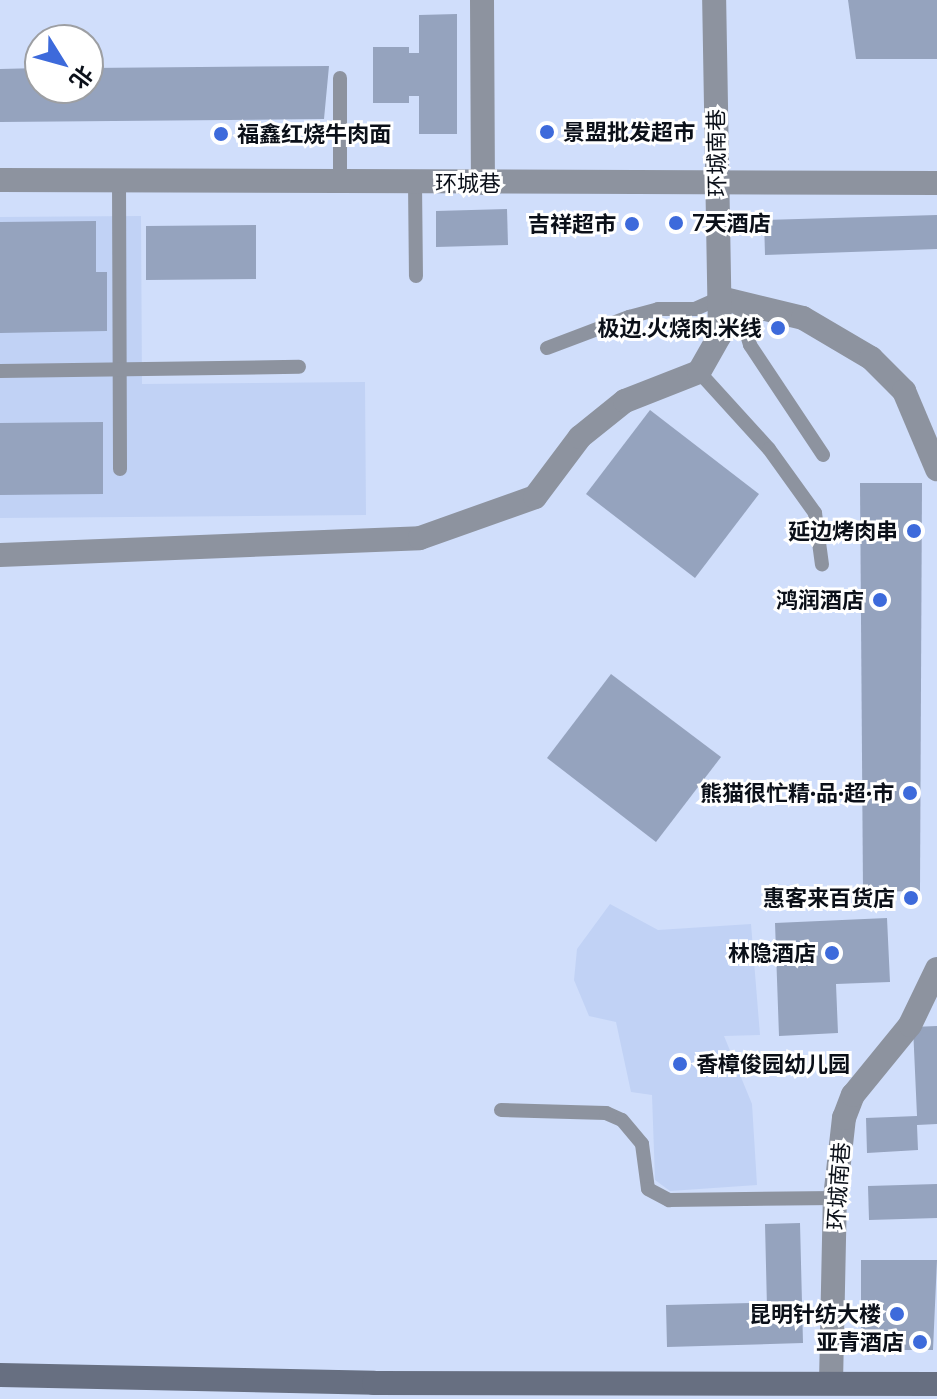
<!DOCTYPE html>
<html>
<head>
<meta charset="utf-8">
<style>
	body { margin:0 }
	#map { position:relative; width:937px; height:1399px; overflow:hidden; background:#d0defb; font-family:Lato,"Noto Sans SC",sans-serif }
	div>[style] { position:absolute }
	.built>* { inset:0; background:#c1d2f5 }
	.building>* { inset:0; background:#95a3be }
	.lane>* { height:14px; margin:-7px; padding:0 7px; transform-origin:7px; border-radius:7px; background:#8d939f }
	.street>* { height:24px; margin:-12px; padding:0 12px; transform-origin:12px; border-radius:12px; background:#8d939f }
	.secondary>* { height:24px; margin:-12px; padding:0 12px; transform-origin:12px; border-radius:12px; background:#676f81 }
	.dots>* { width:22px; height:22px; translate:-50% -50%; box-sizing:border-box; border:4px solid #fff; border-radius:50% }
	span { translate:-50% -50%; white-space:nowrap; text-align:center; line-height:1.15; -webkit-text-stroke:6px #fff; paint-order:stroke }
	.poi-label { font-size:22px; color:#0b1019; font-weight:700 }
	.left { translate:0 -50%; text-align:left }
	.right { translate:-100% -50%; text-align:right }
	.street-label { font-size:22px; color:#0b1019 }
	.north { position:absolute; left:24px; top:24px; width:80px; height:80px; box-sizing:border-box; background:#fff; border:2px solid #9d9fa3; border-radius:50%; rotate:127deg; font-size:22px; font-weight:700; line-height:32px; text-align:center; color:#0b1019 }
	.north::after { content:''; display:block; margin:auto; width:28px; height:36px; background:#3d6adb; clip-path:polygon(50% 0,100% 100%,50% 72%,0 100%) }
</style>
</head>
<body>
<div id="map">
	<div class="built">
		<div style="clip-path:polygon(141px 216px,142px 384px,365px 382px,366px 515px,0 518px,0 217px)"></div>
		<div style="clip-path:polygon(610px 904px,658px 930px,751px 924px,760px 1035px,724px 1036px,752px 1104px,757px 1185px,670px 1191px,655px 1180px,652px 1095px,631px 1092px,616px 1022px,589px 1016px,574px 980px,577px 949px)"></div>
	</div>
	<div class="building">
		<div style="clip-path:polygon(848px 0,937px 0,937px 59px,856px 59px)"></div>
		<div style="clip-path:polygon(457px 14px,457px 134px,419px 134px,419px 96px,409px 96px,409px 103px,373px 103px,373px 47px,409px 47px,409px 53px,419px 53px,419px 15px)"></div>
		<div style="clip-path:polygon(329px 66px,324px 119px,0 122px,0 69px,40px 68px,40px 88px,88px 88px,88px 68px)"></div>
		<div style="clip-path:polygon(507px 209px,508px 245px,436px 247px,436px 211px)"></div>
		<div style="clip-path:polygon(937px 215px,937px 249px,765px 255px,764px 220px)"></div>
		<div style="clip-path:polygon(96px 221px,96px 272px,107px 272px,107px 331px,0 333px,0 222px)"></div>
		<div style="clip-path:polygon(256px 225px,256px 279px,146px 280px,146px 226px)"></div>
		<div style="clip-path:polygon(650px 410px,759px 494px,695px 578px,586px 494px)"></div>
		<div style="clip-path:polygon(103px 422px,103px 494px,0 495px,0 423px)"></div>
		<div style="clip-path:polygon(860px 483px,922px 483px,920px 891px,863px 892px)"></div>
		<div style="clip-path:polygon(611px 674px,721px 757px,656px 842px,547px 758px)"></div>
		<div style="clip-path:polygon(887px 918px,890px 982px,836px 984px,838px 1033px,779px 1036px,775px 923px)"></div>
		<div style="clip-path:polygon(937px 1026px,937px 1124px,917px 1125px,918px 1150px,867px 1153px,866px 1118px,917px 1116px,913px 1027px)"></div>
		<div style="clip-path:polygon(937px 1184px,937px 1218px,869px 1220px,868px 1186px)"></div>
		<div style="clip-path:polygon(800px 1223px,803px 1343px,667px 1347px,666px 1305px,751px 1303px,751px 1308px,767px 1308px,765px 1224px)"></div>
		<div style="clip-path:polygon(861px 1260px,937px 1260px,933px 1350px,878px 1350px,878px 1344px,861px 1344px)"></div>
	</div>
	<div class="lane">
		<div style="left:119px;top:180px;width:289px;rotate:89.8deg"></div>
		<div style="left:340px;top:182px;width:104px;rotate:-90deg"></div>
		<div style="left:415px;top:183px;width:93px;rotate:89.4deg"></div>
		<div style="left:737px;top:301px;width:46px;rotate:73.5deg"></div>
		<div style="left:750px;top:345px;width:132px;rotate:56.4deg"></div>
		<div style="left:547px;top:348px;width:88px;rotate:-20.7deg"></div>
		<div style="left:629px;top:317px;width:30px;rotate:-15deg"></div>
		<div style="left:658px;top:309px;width:37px"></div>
		<div style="left:695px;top:309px;width:27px;rotate:-24deg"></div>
		<div style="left:0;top:371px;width:299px;rotate:-0.8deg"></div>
		<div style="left:699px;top:372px;width:104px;rotate:47.7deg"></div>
		<div style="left:769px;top:449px;width:79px;rotate:54.3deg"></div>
		<div style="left:815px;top:513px;width:52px;rotate:82.3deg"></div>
		<div style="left:501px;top:1110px;width:105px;rotate:1.6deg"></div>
		<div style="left:606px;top:1113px;width:17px;rotate:24deg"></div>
		<div style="left:622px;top:1120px;width:31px;rotate:50deg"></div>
		<div style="left:642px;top:1144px;width:45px;rotate:82.4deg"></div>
		<div style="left:648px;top:1189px;width:24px;rotate:28deg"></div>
		<div style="left:669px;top:1200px;width:166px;rotate:-0.7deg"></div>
	</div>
	<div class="street">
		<div style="left:482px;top:0;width:183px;rotate:89.7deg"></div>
		<div style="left:0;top:180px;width:937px;rotate:0.18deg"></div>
		<div style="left:720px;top:298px;width:85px;rotate:13.5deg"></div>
		<div style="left:803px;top:318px;width:79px;rotate:30.5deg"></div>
		<div style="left:871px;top:358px;width:47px;rotate:45deg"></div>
		<div style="left:904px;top:391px;width:85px;rotate:67.1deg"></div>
		<div style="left:0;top:555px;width:420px;rotate:-2.3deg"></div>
		<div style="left:420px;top:538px;width:122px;rotate:-19.6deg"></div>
		<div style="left:535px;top:497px;width:75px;rotate:-53.1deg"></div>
		<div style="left:580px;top:437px;width:58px;rotate:-38.7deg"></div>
		<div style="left:625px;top:401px;width:79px;rotate:-21.4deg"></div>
		<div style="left:699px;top:372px;width:43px;rotate:-60.4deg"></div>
		<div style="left:720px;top:335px;width:335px;rotate:-91deg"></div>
		<div style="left:831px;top:1383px;width:185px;rotate:-88.8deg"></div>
		<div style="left:835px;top:1198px;width:81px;rotate:-83.6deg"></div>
		<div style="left:844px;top:1118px;width:25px;rotate:-69deg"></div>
		<div style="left:853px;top:1095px;width:90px;rotate:-50.8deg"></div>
		<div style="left:910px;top:1025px;width:62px;rotate:-64.3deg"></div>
	</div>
	<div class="secondary">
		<div style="left:0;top:1375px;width:374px;rotate:1.2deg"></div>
		<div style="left:374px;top:1383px;width:563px;rotate:0.1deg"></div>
	</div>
	<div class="dots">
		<div style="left:547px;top:132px;background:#3d6adb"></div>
		<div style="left:221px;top:134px;background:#3d6adb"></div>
		<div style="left:676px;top:223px;background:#3d6adb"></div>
		<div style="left:632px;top:224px;background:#3d6adb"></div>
		<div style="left:778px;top:328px;background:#3d6adb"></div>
		<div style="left:914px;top:531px;background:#3d6adb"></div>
		<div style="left:880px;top:600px;background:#3d6adb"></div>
		<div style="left:910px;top:793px;background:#3d6adb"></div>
		<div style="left:911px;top:898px;background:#3d6adb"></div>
		<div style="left:832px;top:953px;background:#3d6adb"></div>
		<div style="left:680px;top:1064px;background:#3d6adb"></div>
		<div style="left:897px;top:1314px;background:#3d6adb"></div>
		<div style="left:920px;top:1342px;background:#3d6adb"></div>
	</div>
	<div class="poi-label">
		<span class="left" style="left:563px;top:132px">景盟批发超市</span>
		<span class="left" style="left:237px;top:134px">福鑫红烧牛肉面</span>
		<span class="left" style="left:692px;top:223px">7天酒店</span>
		<span class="right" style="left:616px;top:224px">吉祥超市</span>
		<span class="right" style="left:762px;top:328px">极边.火烧肉.米线</span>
		<span class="right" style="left:898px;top:531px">延边烤肉串</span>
		<span class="right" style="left:864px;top:600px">鸿润酒店</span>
		<span class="right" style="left:894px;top:793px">熊猫很忙精·品·超·市</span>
		<span class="right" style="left:895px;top:898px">惠客来百货店</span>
		<span class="right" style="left:816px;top:953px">林隐酒店</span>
		<span class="left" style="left:696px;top:1064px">香樟俊园幼儿园</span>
		<span class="right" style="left:881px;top:1314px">昆明针纺大楼</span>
		<span class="right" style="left:904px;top:1342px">亚青酒店</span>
	</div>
	<div class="street-label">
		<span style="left:716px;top:153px;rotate:-91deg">环城南巷</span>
		<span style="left:468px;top:183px">环城巷</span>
		<span style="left:838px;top:1186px;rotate:-86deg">环城南巷</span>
	</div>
	<div class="north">北</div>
</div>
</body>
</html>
